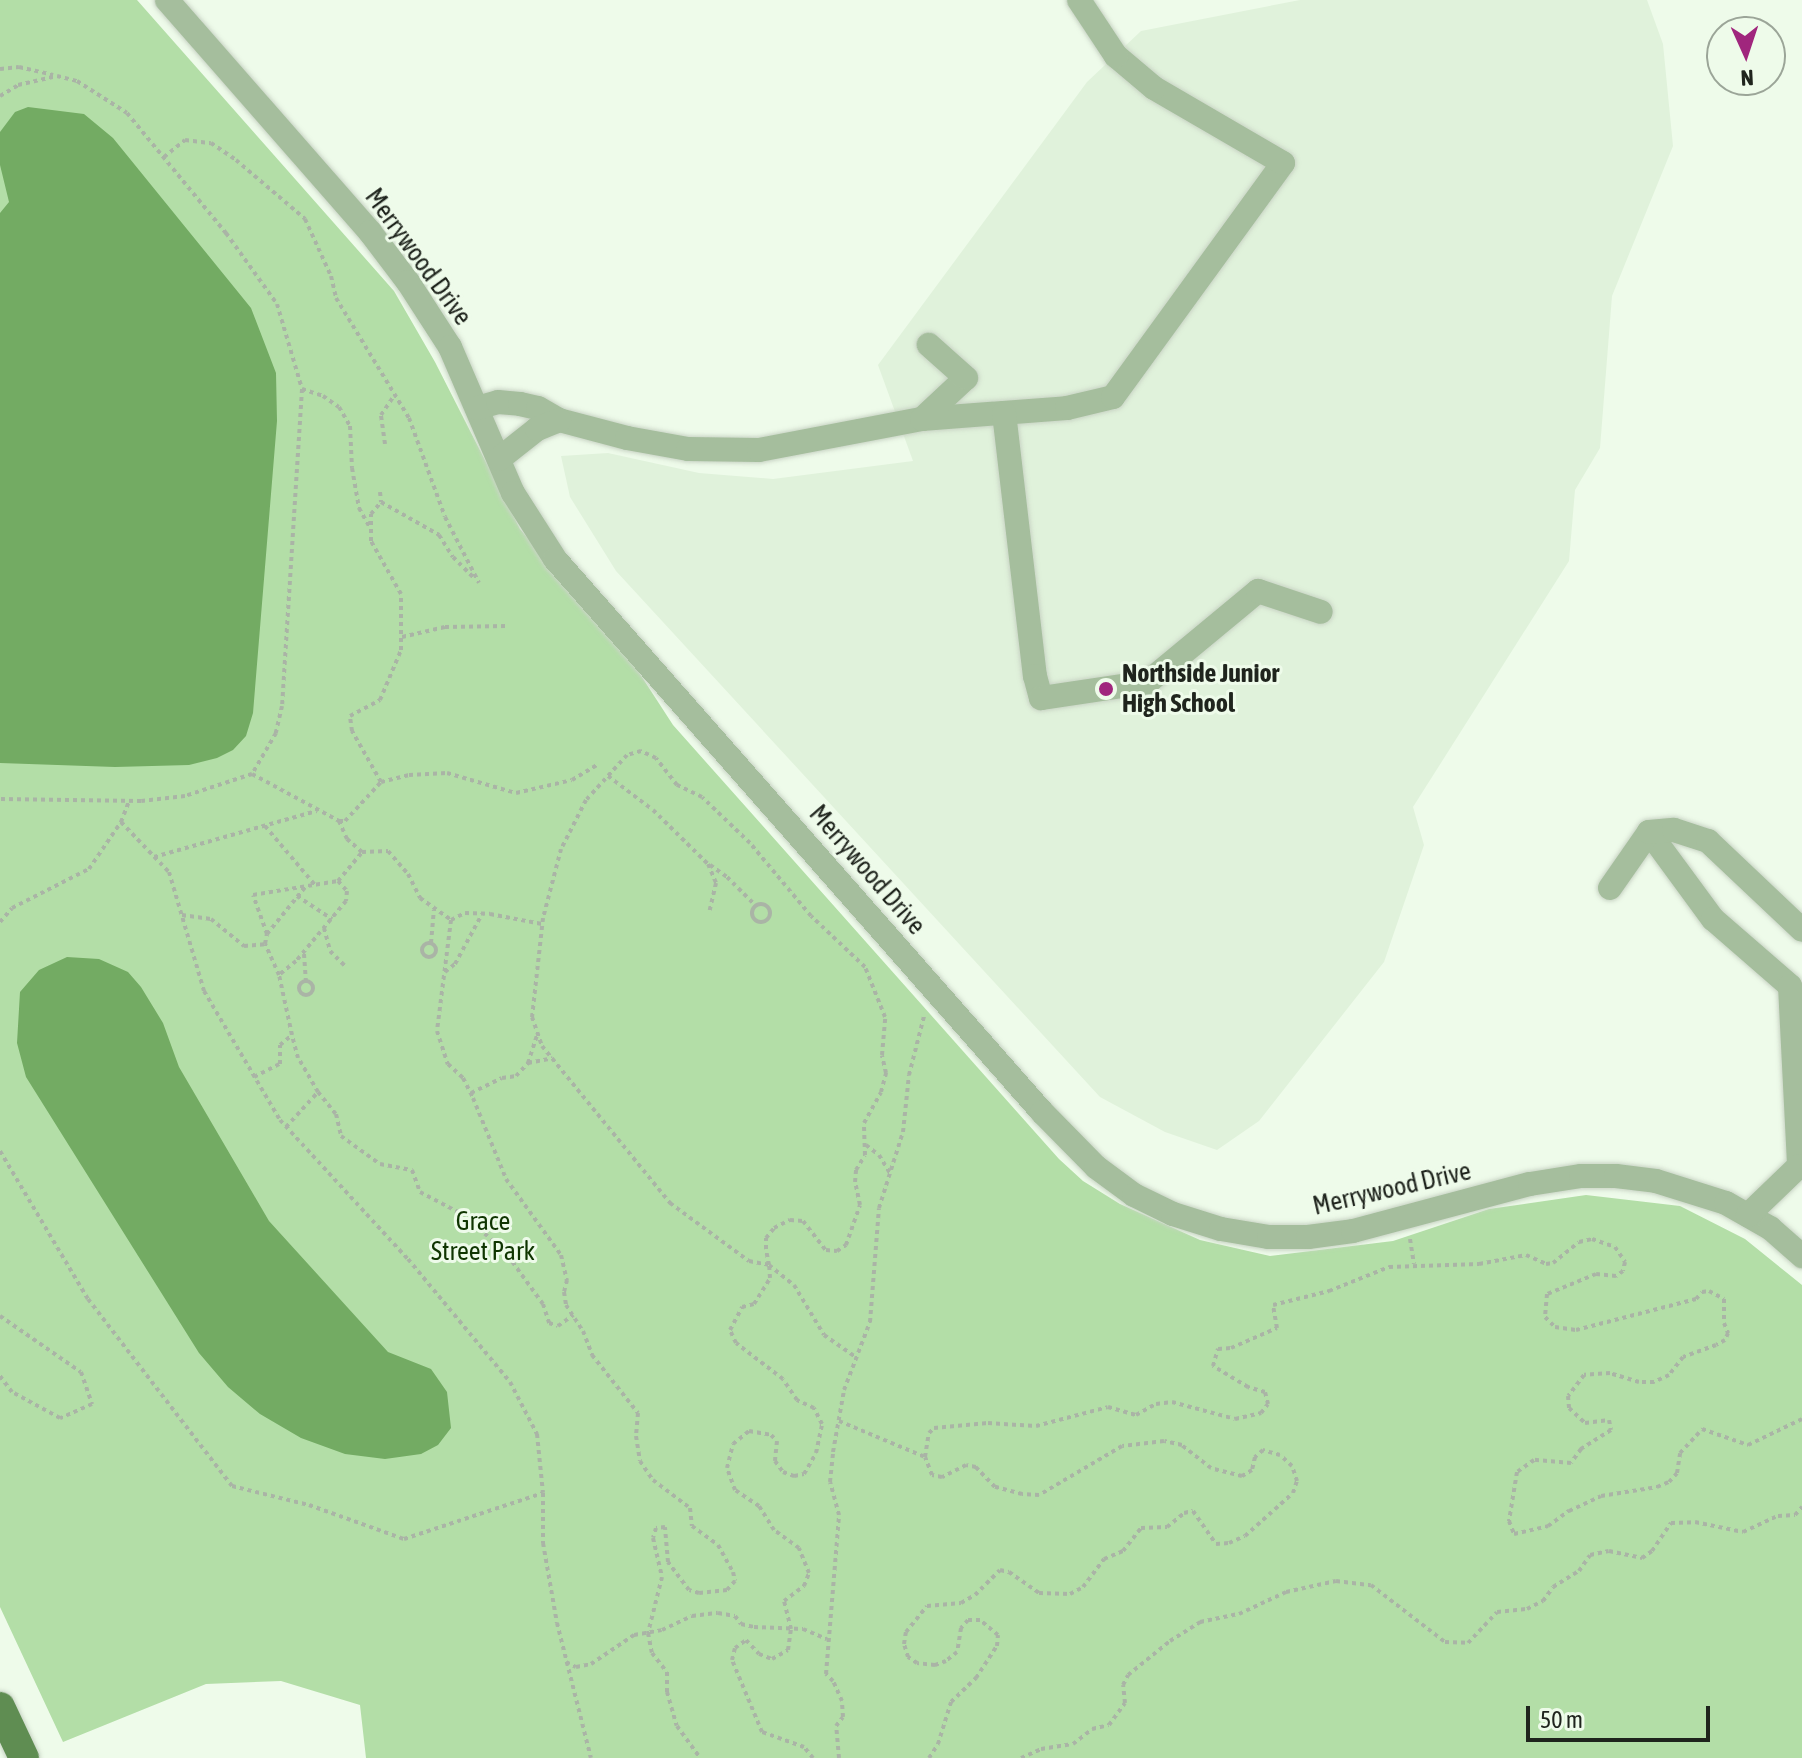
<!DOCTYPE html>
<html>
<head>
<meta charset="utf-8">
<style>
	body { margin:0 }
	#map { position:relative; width:1802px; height:1758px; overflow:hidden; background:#eefbea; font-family:"Asap Condensed",sans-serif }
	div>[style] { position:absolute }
	.built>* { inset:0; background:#e0f2db }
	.green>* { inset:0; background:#b3dea7 }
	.water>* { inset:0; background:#73ab63 }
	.path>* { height:4px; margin-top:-2px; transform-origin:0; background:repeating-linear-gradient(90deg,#aab4a6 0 4px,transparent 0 8px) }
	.path>.ring { margin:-2px; padding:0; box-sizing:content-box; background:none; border:4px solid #aab4a6; border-radius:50% }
	.roads { filter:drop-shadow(0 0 2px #c9d4c5) drop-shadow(0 0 2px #c9d4c5) }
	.minor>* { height:24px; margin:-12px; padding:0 12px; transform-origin:12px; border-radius:12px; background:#a5be9d }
	.major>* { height:30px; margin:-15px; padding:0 15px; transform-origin:15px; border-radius:15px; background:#5f8d52 }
	.dots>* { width:22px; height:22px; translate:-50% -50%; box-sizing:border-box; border:4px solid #eefbea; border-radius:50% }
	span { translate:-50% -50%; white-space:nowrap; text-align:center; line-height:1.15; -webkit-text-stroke:6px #eefbea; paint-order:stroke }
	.street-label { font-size:26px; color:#1f241d }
	.poi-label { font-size:26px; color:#1f241d; font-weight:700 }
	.left { translate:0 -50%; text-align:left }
	.park-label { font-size:26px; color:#0f3501 }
	.north { position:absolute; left:1706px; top:16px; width:80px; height:80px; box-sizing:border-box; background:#eefbea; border:2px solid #9ba598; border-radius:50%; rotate:177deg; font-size:22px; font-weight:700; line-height:32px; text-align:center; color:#1f241d }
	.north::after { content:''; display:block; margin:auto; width:28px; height:36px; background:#a0267d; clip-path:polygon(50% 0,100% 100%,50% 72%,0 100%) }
	.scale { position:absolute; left:1526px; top:1706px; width:184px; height:36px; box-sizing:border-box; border:4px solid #1f241d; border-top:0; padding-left:10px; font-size:24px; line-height:28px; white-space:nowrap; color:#1f241d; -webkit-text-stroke:6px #eefbea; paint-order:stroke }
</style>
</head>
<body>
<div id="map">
	<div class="built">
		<div style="clip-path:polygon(1300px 0,1647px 0,1663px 44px,1673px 146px,1612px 296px,1600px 448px,1575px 490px,1569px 561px,1413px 807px,1424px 845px,1384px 962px,1259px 1121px,1217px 1150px,1165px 1132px,1100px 1097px,616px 571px,570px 497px,561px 456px,608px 453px,699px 473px,773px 479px,913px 461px,878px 365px,1087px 82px,1141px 31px)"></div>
	</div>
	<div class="green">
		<div style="clip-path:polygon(0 0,137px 0,394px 291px,435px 362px,520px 529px,638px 671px,673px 725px,1059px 1159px,1083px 1181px,1120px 1204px,1200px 1240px,1270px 1256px,1393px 1241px,1489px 1209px,1586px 1195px,1680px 1206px,1745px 1239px,1802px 1285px,1802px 1758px,366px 1758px,360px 1705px,281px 1681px,206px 1684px,63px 1742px,0 1607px)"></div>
	</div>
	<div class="water">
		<div style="clip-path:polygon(28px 107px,84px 114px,113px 138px,251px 308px,276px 373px,277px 421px,253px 713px,246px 736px,233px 750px,217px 758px,189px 765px,115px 767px,0 763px,0 213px,9px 202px,0 165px,0 132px,15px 112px)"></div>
		<div style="clip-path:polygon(67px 957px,99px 959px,128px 972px,141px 987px,163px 1023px,179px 1067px,269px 1221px,388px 1352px,431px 1369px,447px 1392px,451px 1428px,438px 1445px,421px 1454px,385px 1459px,345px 1454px,301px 1438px,260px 1414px,228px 1387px,199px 1353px,26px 1077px,17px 1043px,20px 992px,39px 970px)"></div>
	</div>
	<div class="path">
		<div style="left:0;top:69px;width:19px;rotate:-6deg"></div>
		<div style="left:19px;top:67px;width:35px;rotate:13deg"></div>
		<div style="left:0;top:96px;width:21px;rotate:-31deg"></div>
		<div style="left:18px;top:85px;width:40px;rotate:-13deg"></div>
		<div style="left:57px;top:76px;width:21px;rotate:14deg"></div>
		<div style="left:77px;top:81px;width:59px;rotate:32.6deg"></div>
		<div style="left:127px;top:113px;width:156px;rotate:50.5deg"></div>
		<div style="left:226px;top:233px;width:87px;rotate:54.3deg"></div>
		<div style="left:277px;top:304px;width:89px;rotate:73.6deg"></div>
		<div style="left:302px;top:389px;width:318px;rotate:93.6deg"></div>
		<div style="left:282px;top:706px;width:28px;rotate:103deg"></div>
		<div style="left:276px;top:733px;width:48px;rotate:120.3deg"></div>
		<div style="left:252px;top:774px;width:71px;rotate:161.8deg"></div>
		<div style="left:185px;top:796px;width:44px;rotate:173.5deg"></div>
		<div style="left:141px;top:801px;width:141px;rotate:-179.2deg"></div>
		<div style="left:164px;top:157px;width:27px;rotate:-39deg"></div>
		<div style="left:185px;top:140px;width:26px;rotate:7deg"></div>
		<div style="left:211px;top:143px;width:30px;rotate:34deg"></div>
		<div style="left:236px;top:160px;width:91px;rotate:40.5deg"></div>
		<div style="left:305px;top:219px;width:63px;rotate:65.5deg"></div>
		<div style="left:331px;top:276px;width:23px;rotate:77deg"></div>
		<div style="left:336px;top:298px;width:140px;rotate:58.7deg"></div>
		<div style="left:409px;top:418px;width:105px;rotate:70deg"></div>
		<div style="left:445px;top:517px;width:74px;rotate:62.7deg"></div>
		<div style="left:302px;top:389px;width:22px;rotate:18deg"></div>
		<div style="left:323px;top:396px;width:19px;rotate:35deg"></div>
		<div style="left:339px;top:407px;width:22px;rotate:60deg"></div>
		<div style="left:350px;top:426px;width:42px;rotate:87.3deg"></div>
		<div style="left:352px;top:468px;width:41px;rotate:80.1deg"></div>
		<div style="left:359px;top:508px;width:23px;rotate:61deg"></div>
		<div style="left:385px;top:444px;width:29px;rotate:-98deg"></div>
		<div style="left:381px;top:415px;width:22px;rotate:-56deg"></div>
		<div style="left:380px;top:492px;width:10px;rotate:84deg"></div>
		<div style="left:381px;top:502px;width:67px;rotate:29.6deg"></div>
		<div style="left:439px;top:535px;width:26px;rotate:58deg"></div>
		<div style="left:453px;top:557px;width:30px;rotate:45deg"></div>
		<div style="left:402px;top:637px;width:44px;rotate:-13.1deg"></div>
		<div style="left:445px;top:627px;width:62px;rotate:-0.9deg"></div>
		<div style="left:252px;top:774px;width:99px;rotate:28.4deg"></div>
		<div style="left:339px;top:821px;width:6px"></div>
		<div style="left:345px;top:821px;width:53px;rotate:-47.3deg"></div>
		<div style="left:381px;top:782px;width:29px;rotate:-14deg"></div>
		<div style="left:409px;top:775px;width:38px;rotate:-3deg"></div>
		<div style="left:447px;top:773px;width:72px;rotate:16.2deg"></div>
		<div style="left:516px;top:793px;width:57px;rotate:-13.1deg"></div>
		<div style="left:572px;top:780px;width:31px;rotate:-31deg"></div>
		<div style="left:608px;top:776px;width:56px;rotate:37.1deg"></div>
		<div style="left:653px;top:810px;width:77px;rotate:44.5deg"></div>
		<div style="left:708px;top:864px;width:21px;rotate:67deg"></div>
		<div style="left:716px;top:883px;width:28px;rotate:103deg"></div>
		<div style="left:381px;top:782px;width:59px;rotate:-119.6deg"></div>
		<div style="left:352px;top:731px;width:15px;rotate:-98deg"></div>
		<div style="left:350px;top:716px;width:34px;rotate:-28deg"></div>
		<div style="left:380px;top:700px;width:54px;rotate:-67.2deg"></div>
		<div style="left:401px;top:650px;width:56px;rotate:-90deg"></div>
		<div style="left:401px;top:594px;width:61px;rotate:-119.5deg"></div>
		<div style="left:371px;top:541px;width:27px;rotate:-90deg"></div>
		<div style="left:371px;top:514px;width:16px;rotate:-50deg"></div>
		<div style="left:121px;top:822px;width:69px;rotate:46.2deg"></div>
		<div style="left:169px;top:872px;width:124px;rotate:73.6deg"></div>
		<div style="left:204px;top:991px;width:150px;rotate:59.5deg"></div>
		<div style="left:280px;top:1120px;width:189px;rotate:47.4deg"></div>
		<div style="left:408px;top:1259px;width:160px;rotate:50.3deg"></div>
		<div style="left:510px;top:1382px;width:59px;rotate:62.6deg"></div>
		<div style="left:537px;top:1434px;width:59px;rotate:84.2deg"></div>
		<div style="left:543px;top:1493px;width:50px;rotate:90deg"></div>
		<div style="left:543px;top:1543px;width:81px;rotate:80.1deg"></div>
		<div style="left:557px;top:1623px;width:139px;rotate:75.9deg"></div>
		<div style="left:265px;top:826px;width:77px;rotate:49.7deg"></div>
		<div style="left:362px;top:852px;width:26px;rotate:-2deg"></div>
		<div style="left:388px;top:851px;width:30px;rotate:49deg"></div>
		<div style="left:408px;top:874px;width:27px;rotate:63deg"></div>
		<div style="left:420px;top:898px;width:38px;rotate:35deg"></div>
		<div style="left:451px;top:920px;width:112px;rotate:97.2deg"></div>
		<div style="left:437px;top:1031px;width:35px;rotate:72deg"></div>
		<div style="left:448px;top:1064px;width:21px;rotate:43deg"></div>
		<div style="left:463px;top:1078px;width:22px;rotate:63deg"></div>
		<div style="left:473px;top:1098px;width:87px;rotate:67.8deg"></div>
		<div style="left:506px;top:1179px;width:94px;rotate:54.1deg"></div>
		<div style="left:561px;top:1255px;width:26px;rotate:77deg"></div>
		<div style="left:567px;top:1280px;width:12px;rotate:104deg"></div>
		<div style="left:564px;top:1292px;width:13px;rotate:81deg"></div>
		<div style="left:566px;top:1305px;width:31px;rotate:57deg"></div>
		<div style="left:583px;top:1331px;width:26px;rotate:69deg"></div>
		<div style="left:592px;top:1355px;width:74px;rotate:51.6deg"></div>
		<div style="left:638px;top:1413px;width:23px;rotate:95deg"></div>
		<div style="left:636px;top:1436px;width:25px;rotate:81deg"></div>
		<div style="left:640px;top:1461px;width:23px;rotate:56deg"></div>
		<div style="left:653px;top:1480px;width:46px;rotate:37.1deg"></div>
		<div style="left:690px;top:1508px;width:18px;rotate:84deg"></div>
		<div style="left:692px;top:1526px;width:32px;rotate:36deg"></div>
		<div style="left:718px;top:1545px;width:31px;rotate:61deg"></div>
		<div style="left:733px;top:1572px;width:9px;rotate:77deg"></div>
		<div style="left:735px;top:1581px;width:12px;rotate:132deg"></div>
		<div style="left:727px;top:1590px;width:28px;rotate:174deg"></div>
		<div style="left:699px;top:1593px;width:10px;rotate:-163deg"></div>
		<div style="left:689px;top:1590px;width:35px;rotate:-127deg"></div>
		<div style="left:668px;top:1562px;width:35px;rotate:-95deg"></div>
		<div style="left:665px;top:1527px;width:9px;rotate:174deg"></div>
		<div style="left:656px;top:1528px;width:10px;rotate:107deg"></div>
		<div style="left:653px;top:1538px;width:40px;rotate:77deg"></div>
		<div style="left:662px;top:1577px;width:58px;rotate:104deg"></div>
		<div style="left:648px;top:1633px;width:20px;rotate:79deg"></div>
		<div style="left:652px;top:1653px;width:24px;rotate:52deg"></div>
		<div style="left:667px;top:1672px;width:20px;rotate:90deg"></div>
		<div style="left:667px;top:1692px;width:35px;rotate:74deg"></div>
		<div style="left:677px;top:1726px;width:39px;rotate:54deg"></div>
		<div style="left:154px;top:857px;width:169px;rotate:-15.8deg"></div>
		<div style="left:710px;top:865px;width:21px;rotate:35deg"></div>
		<div style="left:727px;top:877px;width:40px;rotate:45deg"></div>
		<div style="left:338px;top:881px;width:13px;rotate:48deg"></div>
		<div style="left:347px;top:891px;width:10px;rotate:96deg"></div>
		<div style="left:346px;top:901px;width:78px;rotate:129.8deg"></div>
		<div style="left:296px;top:961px;width:22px;rotate:141deg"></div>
		<div style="left:279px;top:975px;width:34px;rotate:-114deg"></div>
		<div style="left:265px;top:944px;width:10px;rotate:-79deg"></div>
		<div style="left:267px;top:934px;width:41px;rotate:-109.7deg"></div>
		<div style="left:253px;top:895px;width:86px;rotate:-9.4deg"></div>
		<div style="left:338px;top:881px;width:38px;rotate:-50deg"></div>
		<div style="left:362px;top:852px;width:20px;rotate:-139deg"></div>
		<div style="left:347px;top:839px;width:20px;rotate:-114deg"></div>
		<div style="left:297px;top:896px;width:42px;rotate:33.3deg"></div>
		<div class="ring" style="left:752px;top:904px;width:14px;height:14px"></div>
		<div style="left:182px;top:915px;width:29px;rotate:8deg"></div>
		<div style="left:211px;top:919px;width:43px;rotate:39.3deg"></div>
		<div style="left:244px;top:946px;width:21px;rotate:-5deg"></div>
		<div style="left:451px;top:920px;width:16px;rotate:-27deg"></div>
		<div style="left:465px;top:913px;width:25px;rotate:2deg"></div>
		<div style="left:490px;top:914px;width:53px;rotate:10.9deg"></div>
		<div style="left:0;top:922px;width:18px;rotate:-49deg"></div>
		<div style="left:12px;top:908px;width:86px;rotate:-26.9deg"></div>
		<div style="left:89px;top:869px;width:57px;rotate:-55.8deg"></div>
		<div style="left:121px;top:822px;width:22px;rotate:-69deg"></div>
		<div style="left:324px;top:928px;width:24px;rotate:75deg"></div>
		<div style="left:330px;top:951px;width:23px;rotate:45deg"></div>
		<div style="left:267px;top:934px;width:62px;rotate:-50.9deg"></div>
		<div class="ring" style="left:422px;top:943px;width:10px;height:10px"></div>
		<div style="left:431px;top:943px;width:33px;rotate:-85deg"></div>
		<div style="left:304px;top:954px;width:27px;rotate:86deg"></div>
		<div style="left:445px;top:972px;width:13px;rotate:-39deg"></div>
		<div style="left:455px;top:964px;width:57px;rotate:-61.6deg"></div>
		<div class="ring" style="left:299px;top:981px;width:10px;height:10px"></div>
		<div style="left:528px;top:1063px;width:29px;rotate:-72deg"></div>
		<div style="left:254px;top:1077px;width:29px;rotate:-27deg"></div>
		<div style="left:280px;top:1064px;width:19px;rotate:-90deg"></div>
		<div style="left:280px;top:1045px;width:16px;rotate:-40deg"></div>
		<div style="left:292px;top:1035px;width:61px;rotate:-102.2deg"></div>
		<div style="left:318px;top:1092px;width:28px;rotate:51deg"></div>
		<div style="left:336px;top:1114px;width:23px;rotate:77deg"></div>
		<div style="left:341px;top:1136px;width:48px;rotate:35.7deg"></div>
		<div style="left:380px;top:1164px;width:33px;rotate:11deg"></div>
		<div style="left:412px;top:1170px;width:23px;rotate:70deg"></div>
		<div style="left:420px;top:1192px;width:45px;rotate:27.7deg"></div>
		<div style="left:460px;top:1213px;width:56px;rotate:39.9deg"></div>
		<div style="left:503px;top:1249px;width:68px;rotate:54deg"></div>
		<div style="left:543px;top:1304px;width:20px;rotate:72deg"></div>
		<div style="left:549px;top:1323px;width:9px;rotate:18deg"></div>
		<div style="left:558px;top:1326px;width:19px;rotate:-36deg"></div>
		<div style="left:471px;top:1093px;width:34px;rotate:-26deg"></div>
		<div style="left:502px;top:1078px;width:14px;rotate:-8deg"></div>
		<div style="left:516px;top:1076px;width:18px;rotate:-47deg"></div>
		<div style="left:528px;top:1063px;width:25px;rotate:-11deg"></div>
		<div style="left:286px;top:1127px;width:47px;rotate:-47.6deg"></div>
		<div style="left:318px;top:1092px;width:39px;rotate:-120deg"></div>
		<div style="left:298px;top:1058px;width:24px;rotate:-105deg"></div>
		<div style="left:866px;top:1145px;width:16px;rotate:38deg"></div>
		<div style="left:879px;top:1155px;width:21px;rotate:59deg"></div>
		<div style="left:0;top:1151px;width:172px;rotate:59.3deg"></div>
		<div style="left:88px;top:1299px;width:236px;rotate:52.4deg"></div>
		<div style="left:232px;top:1486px;width:79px;rotate:13.9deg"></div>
		<div style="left:309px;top:1505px;width:101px;rotate:19.7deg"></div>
		<div style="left:404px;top:1539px;width:146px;rotate:-18.3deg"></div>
		<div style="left:1410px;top:1239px;width:25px;rotate:81deg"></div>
		<div style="left:0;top:1316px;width:98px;rotate:34.7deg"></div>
		<div style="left:81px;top:1372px;width:34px;rotate:71deg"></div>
		<div style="left:92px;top:1404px;width:35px;rotate:156deg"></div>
		<div style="left:60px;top:1418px;width:55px;rotate:-151.6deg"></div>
		<div style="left:12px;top:1392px;width:20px;rotate:-127deg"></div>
		<div style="left:839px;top:1421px;width:93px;rotate:22.7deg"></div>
		<div style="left:566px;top:1662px;width:11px;rotate:27deg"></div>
		<div style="left:576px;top:1667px;width:15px;rotate:-11deg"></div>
		<div style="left:591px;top:1664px;width:52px;rotate:-34deg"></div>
		<div style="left:634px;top:1635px;width:28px;rotate:-10deg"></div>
		<div style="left:662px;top:1630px;width:33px;rotate:-25deg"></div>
		<div style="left:692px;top:1616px;width:26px;rotate:-7deg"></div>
		<div style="left:718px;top:1613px;width:17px;rotate:10deg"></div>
		<div style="left:735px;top:1616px;width:10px;rotate:53deg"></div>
		<div style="left:741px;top:1624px;width:13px;rotate:13deg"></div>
		<div style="left:754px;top:1627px;width:49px;rotate:2.3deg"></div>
		<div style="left:803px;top:1629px;width:26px;rotate:23deg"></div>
		<div style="left:813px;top:1758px;width:14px;rotate:-129deg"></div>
		<div style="left:804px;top:1747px;width:45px;rotate:-160.3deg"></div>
		<div style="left:762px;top:1732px;width:78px;rotate:-112.6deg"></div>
		<div style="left:732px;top:1660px;width:12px;rotate:-76deg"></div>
		<div style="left:735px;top:1648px;width:14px;rotate:-36deg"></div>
		<div style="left:746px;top:1640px;width:19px;rotate:47deg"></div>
		<div style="left:759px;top:1654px;width:14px;rotate:21deg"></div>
		<div style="left:772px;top:1659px;width:18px;rotate:-29deg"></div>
		<div style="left:788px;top:1650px;width:21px;rotate:-82deg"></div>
		<div style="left:791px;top:1629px;width:29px;rotate:-104deg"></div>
		<div style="left:784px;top:1601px;width:25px;rotate:-37deg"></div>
		<div style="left:804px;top:1586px;width:14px;rotate:-69deg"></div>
		<div style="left:809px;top:1573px;width:27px;rotate:-112deg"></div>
		<div style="left:799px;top:1548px;width:31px;rotate:-144deg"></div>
		<div style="left:774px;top:1530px;width:28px;rotate:-122deg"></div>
		<div style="left:759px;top:1506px;width:29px;rotate:-146deg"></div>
		<div style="left:735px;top:1490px;width:23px;rotate:-110deg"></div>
		<div style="left:727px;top:1468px;width:25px;rotate:-76deg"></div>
		<div style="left:733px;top:1444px;width:21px;rotate:-39deg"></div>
		<div style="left:749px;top:1431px;width:22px;rotate:10deg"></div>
		<div style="left:771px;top:1435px;width:8px;rotate:45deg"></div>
		<div style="left:777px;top:1441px;width:20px;rotate:96deg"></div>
		<div style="left:775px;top:1461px;width:14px;rotate:54deg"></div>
		<div style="left:783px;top:1472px;width:12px;rotate:20deg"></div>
		<div style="left:794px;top:1476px;width:10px;rotate:-11deg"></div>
		<div style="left:804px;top:1474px;width:24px;rotate:-60deg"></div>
		<div style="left:816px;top:1453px;width:30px;rotate:-78deg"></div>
		<div style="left:822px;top:1424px;width:18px;rotate:-117deg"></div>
		<div style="left:814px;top:1408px;width:19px;rotate:-155deg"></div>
		<div style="left:797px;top:1400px;width:25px;rotate:-124deg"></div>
		<div style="left:783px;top:1379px;width:59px;rotate:-142.5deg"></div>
		<div style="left:736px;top:1343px;width:14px;rotate:-115deg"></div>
		<div style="left:730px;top:1330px;width:26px;rotate:-62deg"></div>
		<div style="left:742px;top:1307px;width:12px;rotate:-14deg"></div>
		<div style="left:754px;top:1304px;width:31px;rotate:-58deg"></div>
		<div style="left:770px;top:1278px;width:13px;rotate:-94deg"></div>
		<div style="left:769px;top:1265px;width:16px;rotate:-101deg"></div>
		<div style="left:766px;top:1249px;width:11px;rotate:-90deg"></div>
		<div style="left:766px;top:1238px;width:13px;rotate:-51deg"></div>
		<div style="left:774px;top:1228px;width:18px;rotate:-27deg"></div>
		<div style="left:790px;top:1220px;width:13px;rotate:4deg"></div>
		<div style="left:803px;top:1221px;width:37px;rotate:52deg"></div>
		<div style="left:826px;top:1250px;width:11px;rotate:5deg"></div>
		<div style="left:837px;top:1251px;width:11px;rotate:-34deg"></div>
		<div style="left:846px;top:1245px;width:42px;rotate:-70.7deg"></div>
		<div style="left:860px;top:1205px;width:24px;rotate:-102deg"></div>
		<div style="left:855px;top:1182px;width:12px;rotate:-85deg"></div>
		<div style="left:856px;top:1170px;width:17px;rotate:-59deg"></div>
		<div style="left:865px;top:1155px;width:32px;rotate:-92deg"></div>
		<div style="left:864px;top:1123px;width:35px;rotate:-61deg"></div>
		<div style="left:881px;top:1092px;width:20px;rotate:-75deg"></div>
		<div style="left:886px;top:1073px;width:18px;rotate:-103deg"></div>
		<div style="left:882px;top:1055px;width:38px;rotate:-85deg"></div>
		<div style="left:885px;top:1017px;width:54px;rotate:-111.8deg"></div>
		<div style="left:865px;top:967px;width:74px;rotate:-136.6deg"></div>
		<div style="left:811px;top:916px;width:95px;rotate:-129.9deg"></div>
		<div style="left:750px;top:843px;width:66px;rotate:-136.2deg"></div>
		<div style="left:702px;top:797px;width:28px;rotate:-154deg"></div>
		<div style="left:677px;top:785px;width:34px;rotate:-128deg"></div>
		<div style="left:656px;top:758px;width:17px;rotate:-155deg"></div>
		<div style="left:641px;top:751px;width:15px;rotate:164deg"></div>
		<div style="left:627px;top:755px;width:61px;rotate:132.3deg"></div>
		<div style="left:586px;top:800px;width:55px;rotate:117deg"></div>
		<div style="left:561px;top:849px;width:71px;rotate:104.6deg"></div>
		<div style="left:543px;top:918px;width:100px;rotate:96.3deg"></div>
		<div style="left:532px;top:1017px;width:31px;rotate:71deg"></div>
		<div style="left:542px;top:1046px;width:203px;rotate:50.8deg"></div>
		<div style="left:670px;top:1203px;width:98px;rotate:36.3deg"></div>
		<div style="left:749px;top:1261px;width:20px;rotate:11deg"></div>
		<div style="left:769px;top:1265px;width:32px;rotate:39deg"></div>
		<div style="left:794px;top:1285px;width:58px;rotate:59deg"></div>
		<div style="left:824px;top:1335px;width:37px;rotate:35deg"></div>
		<div style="left:839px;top:1758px;width:32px;rotate:-95deg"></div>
		<div style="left:836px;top:1726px;width:11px;rotate:-52deg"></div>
		<div style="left:843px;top:1717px;width:16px;rotate:-94deg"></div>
		<div style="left:842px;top:1701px;width:22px;rotate:-114deg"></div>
		<div style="left:833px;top:1681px;width:10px;rotate:-135deg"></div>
		<div style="left:826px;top:1674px;width:160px;rotate:-85.3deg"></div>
		<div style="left:839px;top:1515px;width:34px;rotate:-105deg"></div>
		<div style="left:830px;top:1482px;width:30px;rotate:-84deg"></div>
		<div style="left:833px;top:1452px;width:63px;rotate:-79.9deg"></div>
		<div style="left:844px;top:1390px;width:73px;rotate:-69.1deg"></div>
		<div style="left:870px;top:1322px;width:114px;rotate:-85.5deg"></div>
		<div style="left:879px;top:1208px;width:80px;rotate:-72.5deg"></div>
		<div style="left:903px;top:1132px;width:57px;rotate:-84deg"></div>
		<div style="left:909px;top:1075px;width:61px;rotate:-75.7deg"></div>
		<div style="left:929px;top:1758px;width:17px;rotate:-57deg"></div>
		<div style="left:938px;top:1744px;width:44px;rotate:-72.8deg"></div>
		<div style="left:951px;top:1702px;width:35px;rotate:-44deg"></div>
		<div style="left:976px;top:1678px;width:38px;rotate:-57deg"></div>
		<div style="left:997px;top:1646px;width:11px;rotate:-85deg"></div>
		<div style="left:998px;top:1635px;width:23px;rotate:-140deg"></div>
		<div style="left:980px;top:1620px;width:12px;rotate:180deg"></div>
		<div style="left:968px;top:1620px;width:11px;rotate:131deg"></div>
		<div style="left:961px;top:1628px;width:24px;rotate:99deg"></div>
		<div style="left:957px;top:1652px;width:14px;rotate:141deg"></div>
		<div style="left:946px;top:1661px;width:12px;rotate:160deg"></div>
		<div style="left:935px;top:1665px;width:18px;rotate:-174deg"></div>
		<div style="left:917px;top:1663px;width:11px;rotate:-146deg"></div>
		<div style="left:908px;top:1657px;width:14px;rotate:-107deg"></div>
		<div style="left:904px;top:1644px;width:12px;rotate:-81deg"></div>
		<div style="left:906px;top:1632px;width:33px;rotate:-51deg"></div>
		<div style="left:927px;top:1606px;width:34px;rotate:-5deg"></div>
		<div style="left:961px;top:1603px;width:16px;rotate:-30deg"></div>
		<div style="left:975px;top:1595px;width:35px;rotate:-45deg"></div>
		<div style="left:1000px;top:1570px;width:9px;rotate:13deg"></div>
		<div style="left:1009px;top:1572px;width:37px;rotate:35deg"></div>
		<div style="left:1039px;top:1593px;width:31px;rotate:2deg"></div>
		<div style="left:1070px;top:1594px;width:15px;rotate:-28deg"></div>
		<div style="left:1083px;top:1587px;width:35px;rotate:-53deg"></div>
		<div style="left:1104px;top:1559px;width:21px;rotate:-23deg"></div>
		<div style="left:1123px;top:1551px;width:29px;rotate:-52deg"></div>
		<div style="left:1141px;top:1528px;width:26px;rotate:-2deg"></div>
		<div style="left:1167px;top:1527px;width:22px;rotate:-39deg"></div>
		<div style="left:1184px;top:1513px;width:9px;rotate:-13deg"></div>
		<div style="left:1193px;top:1511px;width:40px;rotate:55.1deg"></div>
		<div style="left:1216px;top:1544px;width:13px;rotate:-4deg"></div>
		<div style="left:1229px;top:1543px;width:17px;rotate:-24deg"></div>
		<div style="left:1245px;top:1536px;width:64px;rotate:-41.9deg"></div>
		<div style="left:1293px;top:1493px;width:13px;rotate:-72deg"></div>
		<div style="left:1297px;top:1481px;width:16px;rotate:-108deg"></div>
		<div style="left:1292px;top:1466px;width:16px;rotate:-137deg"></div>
		<div style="left:1280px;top:1455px;width:18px;rotate:-164deg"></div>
		<div style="left:1263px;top:1450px;width:11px;rotate:139deg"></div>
		<div style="left:1255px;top:1457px;width:13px;rotate:103deg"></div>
		<div style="left:1252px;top:1470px;width:12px;rotate:149deg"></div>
		<div style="left:1242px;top:1476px;width:32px;rotate:-166deg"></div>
		<div style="left:1211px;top:1468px;width:37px;rotate:-142deg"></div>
		<div style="left:1182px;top:1445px;width:18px;rotate:-167deg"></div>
		<div style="left:1164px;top:1441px;width:42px;rotate:173.2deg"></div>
		<div style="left:1122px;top:1446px;width:96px;rotate:149.4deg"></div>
		<div style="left:1039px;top:1495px;width:17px;rotate:-177deg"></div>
		<div style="left:1022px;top:1494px;width:28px;rotate:-165deg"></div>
		<div style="left:995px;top:1487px;width:28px;rotate:-134deg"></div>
		<div style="left:976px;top:1467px;width:10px;rotate:-169deg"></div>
		<div style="left:966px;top:1465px;width:27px;rotate:153deg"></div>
		<div style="left:942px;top:1477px;width:10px;rotate:-169deg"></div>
		<div style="left:932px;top:1475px;width:19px;rotate:-111deg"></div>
		<div style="left:925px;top:1457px;width:24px;rotate:-81deg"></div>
		<div style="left:929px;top:1433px;width:7px;rotate:-45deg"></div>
		<div style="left:934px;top:1428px;width:54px;rotate:-5.3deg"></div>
		<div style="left:988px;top:1423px;width:48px;rotate:3.6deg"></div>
		<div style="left:1036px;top:1426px;width:74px;rotate:-14.8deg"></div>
		<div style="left:1108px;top:1407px;width:29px;rotate:16deg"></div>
		<div style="left:1136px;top:1415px;width:23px;rotate:-29deg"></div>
		<div style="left:1156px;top:1404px;width:16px;rotate:-7deg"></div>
		<div style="left:1172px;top:1402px;width:65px;rotate:15.1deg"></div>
		<div style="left:1235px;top:1419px;width:27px;rotate:-13deg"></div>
		<div style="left:1261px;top:1413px;width:11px;rotate:-52deg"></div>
		<div style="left:1268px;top:1404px;width:12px;rotate:-104deg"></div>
		<div style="left:1265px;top:1392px;width:18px;rotate:-164deg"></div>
		<div style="left:1248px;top:1387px;width:41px;rotate:-149deg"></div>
		<div style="left:1213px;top:1366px;width:18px;rotate:-74deg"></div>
		<div style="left:1218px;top:1349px;width:13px;rotate:-4deg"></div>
		<div style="left:1231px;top:1348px;width:50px;rotate:-23.5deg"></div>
		<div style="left:1277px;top:1328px;width:23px;rotate:-100deg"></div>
		<div style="left:1273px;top:1305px;width:58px;rotate:-14deg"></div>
		<div style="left:1329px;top:1291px;width:65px;rotate:-21.8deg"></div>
		<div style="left:1389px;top:1267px;width:90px;rotate:-1.9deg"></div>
		<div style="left:1479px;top:1264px;width:48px;rotate:-10.8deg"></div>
		<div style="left:1526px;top:1255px;width:22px;rotate:24deg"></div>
		<div style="left:1546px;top:1264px;width:7px;rotate:-8deg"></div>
		<div style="left:1553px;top:1263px;width:33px;rotate:-39deg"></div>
		<div style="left:1579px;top:1242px;width:13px;rotate:-13deg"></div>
		<div style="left:1592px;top:1239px;width:24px;rotate:19deg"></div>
		<div style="left:1615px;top:1247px;width:18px;rotate:56deg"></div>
		<div style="left:1625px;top:1262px;width:9px;rotate:103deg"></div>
		<div style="left:1623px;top:1271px;width:9px;rotate:144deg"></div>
		<div style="left:1616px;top:1276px;width:20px;rotate:-174deg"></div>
		<div style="left:1596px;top:1274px;width:53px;rotate:157.8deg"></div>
		<div style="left:1547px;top:1294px;width:23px;rotate:95deg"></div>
		<div style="left:1545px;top:1317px;width:14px;rotate:45deg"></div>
		<div style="left:1555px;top:1327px;width:21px;rotate:8deg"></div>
		<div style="left:1576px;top:1330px;width:124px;rotate:-14.5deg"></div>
		<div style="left:1696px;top:1299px;width:9px;rotate:-49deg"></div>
		<div style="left:1702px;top:1292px;width:7px;rotate:-8deg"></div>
		<div style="left:1709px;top:1291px;width:17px;rotate:28deg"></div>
		<div style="left:1724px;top:1299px;width:24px;rotate:90deg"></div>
		<div style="left:1724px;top:1323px;width:11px;rotate:68deg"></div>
		<div style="left:1728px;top:1333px;width:8px;rotate:113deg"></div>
		<div style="left:1725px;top:1340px;width:10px;rotate:151deg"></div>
		<div style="left:1716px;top:1345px;width:35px;rotate:160deg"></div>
		<div style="left:1683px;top:1357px;width:23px;rotate:128deg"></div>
		<div style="left:1669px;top:1375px;width:17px;rotate:155deg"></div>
		<div style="left:1654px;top:1382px;width:15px;rotate:180deg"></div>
		<div style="left:1639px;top:1382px;width:30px;rotate:-163deg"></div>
		<div style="left:1610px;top:1373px;width:26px;rotate:176deg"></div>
		<div style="left:1584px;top:1375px;width:26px;rotate:127deg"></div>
		<div style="left:1568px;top:1396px;width:12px;rotate:85deg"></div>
		<div style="left:1569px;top:1408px;width:22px;rotate:43deg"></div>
		<div style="left:1585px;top:1423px;width:24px;rotate:-7deg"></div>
		<div style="left:1609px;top:1420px;width:10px;rotate:79deg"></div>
		<div style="left:1611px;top:1430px;width:36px;rotate:148deg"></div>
		<div style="left:1581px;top:1449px;width:17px;rotate:126deg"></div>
		<div style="left:1571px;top:1463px;width:37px;rotate:-175deg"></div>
		<div style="left:1534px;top:1460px;width:21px;rotate:145deg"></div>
		<div style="left:1517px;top:1472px;width:50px;rotate:99.3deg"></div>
		<div style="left:1509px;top:1521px;width:14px;rotate:69deg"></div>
		<div style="left:1514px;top:1534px;width:35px;rotate:-13deg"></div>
		<div style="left:1548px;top:1526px;width:26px;rotate:-36deg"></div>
		<div style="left:1569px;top:1511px;width:35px;rotate:-25deg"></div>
		<div style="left:1601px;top:1496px;width:57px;rotate:-9.1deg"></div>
		<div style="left:1657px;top:1487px;width:13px;rotate:-23deg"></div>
		<div style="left:1669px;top:1482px;width:12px;rotate:-48deg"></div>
		<div style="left:1677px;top:1473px;width:20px;rotate:-81deg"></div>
		<div style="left:1680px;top:1453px;width:33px;rotate:-47deg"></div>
		<div style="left:1702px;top:1429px;width:49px;rotate:19.2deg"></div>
		<div style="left:1748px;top:1445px;width:60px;rotate:-25.7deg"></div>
		<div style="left:1021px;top:1758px;width:22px;rotate:-24deg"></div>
		<div style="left:1041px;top:1749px;width:32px;rotate:-9deg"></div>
		<div style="left:1073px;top:1744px;width:24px;rotate:-38deg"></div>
		<div style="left:1092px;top:1729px;width:17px;rotate:-13deg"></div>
		<div style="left:1109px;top:1725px;width:27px;rotate:-54deg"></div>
		<div style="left:1125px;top:1703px;width:18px;rotate:-96deg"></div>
		<div style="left:1123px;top:1685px;width:11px;rotate:-63deg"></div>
		<div style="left:1128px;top:1675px;width:54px;rotate:-39deg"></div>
		<div style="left:1170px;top:1641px;width:36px;rotate:-32deg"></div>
		<div style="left:1200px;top:1622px;width:40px;rotate:-12deg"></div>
		<div style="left:1239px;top:1614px;width:52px;rotate:-25.1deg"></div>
		<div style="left:1286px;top:1592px;width:51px;rotate:-12.4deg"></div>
		<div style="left:1336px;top:1581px;width:35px;rotate:7deg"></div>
		<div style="left:1371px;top:1585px;width:93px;rotate:37.6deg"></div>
		<div style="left:1445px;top:1642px;width:23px;rotate:2deg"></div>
		<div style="left:1468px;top:1643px;width:42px;rotate:-46.9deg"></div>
		<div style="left:1497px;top:1612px;width:30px;rotate:-6deg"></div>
		<div style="left:1527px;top:1609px;width:18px;rotate:-27deg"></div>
		<div style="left:1543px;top:1601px;width:17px;rotate:-54deg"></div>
		<div style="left:1553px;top:1587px;width:31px;rotate:-32deg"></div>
		<div style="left:1579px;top:1571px;width:19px;rotate:-55deg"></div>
		<div style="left:1590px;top:1555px;width:19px;rotate:-12deg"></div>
		<div style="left:1609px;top:1551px;width:34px;rotate:12deg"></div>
		<div style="left:1642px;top:1558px;width:12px;rotate:-35deg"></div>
		<div style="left:1652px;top:1551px;width:34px;rotate:-56deg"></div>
		<div style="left:1671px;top:1523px;width:24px;rotate:-2deg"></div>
		<div style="left:1695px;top:1522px;width:49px;rotate:11.8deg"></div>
		<div style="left:1743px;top:1532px;width:38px;rotate:-25deg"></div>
		<div style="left:1778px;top:1516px;width:17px;rotate:-3deg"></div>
		<div style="left:1795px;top:1515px;width:11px;rotate:-49deg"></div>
	</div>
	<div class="roads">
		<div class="minor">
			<div style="left:167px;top:0;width:308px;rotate:48.8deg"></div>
			<div style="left:370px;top:232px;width:63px;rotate:52.8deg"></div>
			<div style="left:408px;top:282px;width:77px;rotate:57.1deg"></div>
			<div style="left:450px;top:347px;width:159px;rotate:66.7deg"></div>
			<div style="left:513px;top:493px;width:78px;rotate:57.5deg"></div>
			<div style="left:555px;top:559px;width:737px;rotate:48.63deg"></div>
			<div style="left:1042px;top:1112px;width:77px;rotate:45.5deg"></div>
			<div style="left:1096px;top:1167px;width:47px;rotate:36.4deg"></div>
			<div style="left:1134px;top:1195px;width:43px;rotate:26deg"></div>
			<div style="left:1173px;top:1214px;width:50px;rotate:17.4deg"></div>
			<div style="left:1221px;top:1229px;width:49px;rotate:9.5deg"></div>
			<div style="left:1269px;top:1237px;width:39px"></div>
			<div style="left:1308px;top:1237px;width:45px;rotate:-7.6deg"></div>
			<div style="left:1353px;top:1231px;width:183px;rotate:-14.9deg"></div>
			<div style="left:1530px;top:1184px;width:52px;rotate:-8.9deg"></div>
			<div style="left:1581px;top:1176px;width:35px"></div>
			<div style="left:1616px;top:1176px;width:40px;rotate:7.1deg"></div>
			<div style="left:1656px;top:1181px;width:73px;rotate:17.4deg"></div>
			<div style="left:1726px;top:1203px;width:51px;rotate:29.6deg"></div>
			<div style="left:1770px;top:1228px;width:43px;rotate:41.2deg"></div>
			<div style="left:477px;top:408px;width:22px;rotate:-16deg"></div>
			<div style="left:498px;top:402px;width:22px;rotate:5deg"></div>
			<div style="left:520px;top:404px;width:18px;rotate:13deg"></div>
			<div style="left:538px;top:408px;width:24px;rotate:30deg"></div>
			<div style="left:559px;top:420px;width:70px;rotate:14.8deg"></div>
			<div style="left:627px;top:438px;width:62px;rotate:10.2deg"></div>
			<div style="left:688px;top:449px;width:71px;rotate:0.8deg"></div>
			<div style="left:759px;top:450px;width:166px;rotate:-10.8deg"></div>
			<div style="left:922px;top:419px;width:145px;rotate:-4.3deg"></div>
			<div style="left:1067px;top:408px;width:47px;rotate:-13.4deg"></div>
			<div style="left:1113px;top:397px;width:289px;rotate:-54deg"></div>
			<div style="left:1283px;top:163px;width:149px;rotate:-149.8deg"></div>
			<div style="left:1154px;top:88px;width:50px;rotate:-139.9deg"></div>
			<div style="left:1116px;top:56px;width:67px;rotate:-123.5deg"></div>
			<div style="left:1004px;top:413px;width:265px;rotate:83.3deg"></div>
			<div style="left:1035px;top:676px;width:23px;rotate:75deg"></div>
			<div style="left:1041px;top:698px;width:108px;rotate:-8.5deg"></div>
			<div style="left:1148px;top:682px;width:143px;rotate:-39.6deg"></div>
			<div style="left:1258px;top:591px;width:66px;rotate:18.4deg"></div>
			<div style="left:922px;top:419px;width:60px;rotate:-43deg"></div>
			<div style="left:966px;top:378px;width:50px;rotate:-138.3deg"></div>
			<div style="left:499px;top:459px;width:48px;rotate:-38.3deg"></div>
			<div style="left:537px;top:429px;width:24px;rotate:-22deg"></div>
			<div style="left:1649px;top:832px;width:108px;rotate:53.7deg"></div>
			<div style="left:1713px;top:919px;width:102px;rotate:41deg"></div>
			<div style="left:1790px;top:986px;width:180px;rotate:87.1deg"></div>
			<div style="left:1799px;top:1166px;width:71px;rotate:136.1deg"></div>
			<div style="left:1610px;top:888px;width:68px;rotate:-55.1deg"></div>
			<div style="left:1649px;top:832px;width:25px;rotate:-5deg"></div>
			<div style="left:1674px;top:830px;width:36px;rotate:18deg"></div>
			<div style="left:1708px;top:841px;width:129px;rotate:43.4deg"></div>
		</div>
		<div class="major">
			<div style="left:0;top:1707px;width:56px;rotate:64.8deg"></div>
		</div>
	</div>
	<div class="dots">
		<div style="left:1106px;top:689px;background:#a0267d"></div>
	</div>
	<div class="street-label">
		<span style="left:418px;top:257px;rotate:54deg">Merrywood Drive</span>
		<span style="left:867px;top:870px;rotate:49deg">Merrywood Drive</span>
		<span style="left:1392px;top:1189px;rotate:-13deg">Merrywood Drive</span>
	</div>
	<div class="poi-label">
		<span class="left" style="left:1122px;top:689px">Northside Junior<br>High School</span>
	</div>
	<div class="park-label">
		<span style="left:483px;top:1237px">Grace<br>Street Park</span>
	</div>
	<div class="north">N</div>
	<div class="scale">50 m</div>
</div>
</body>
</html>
